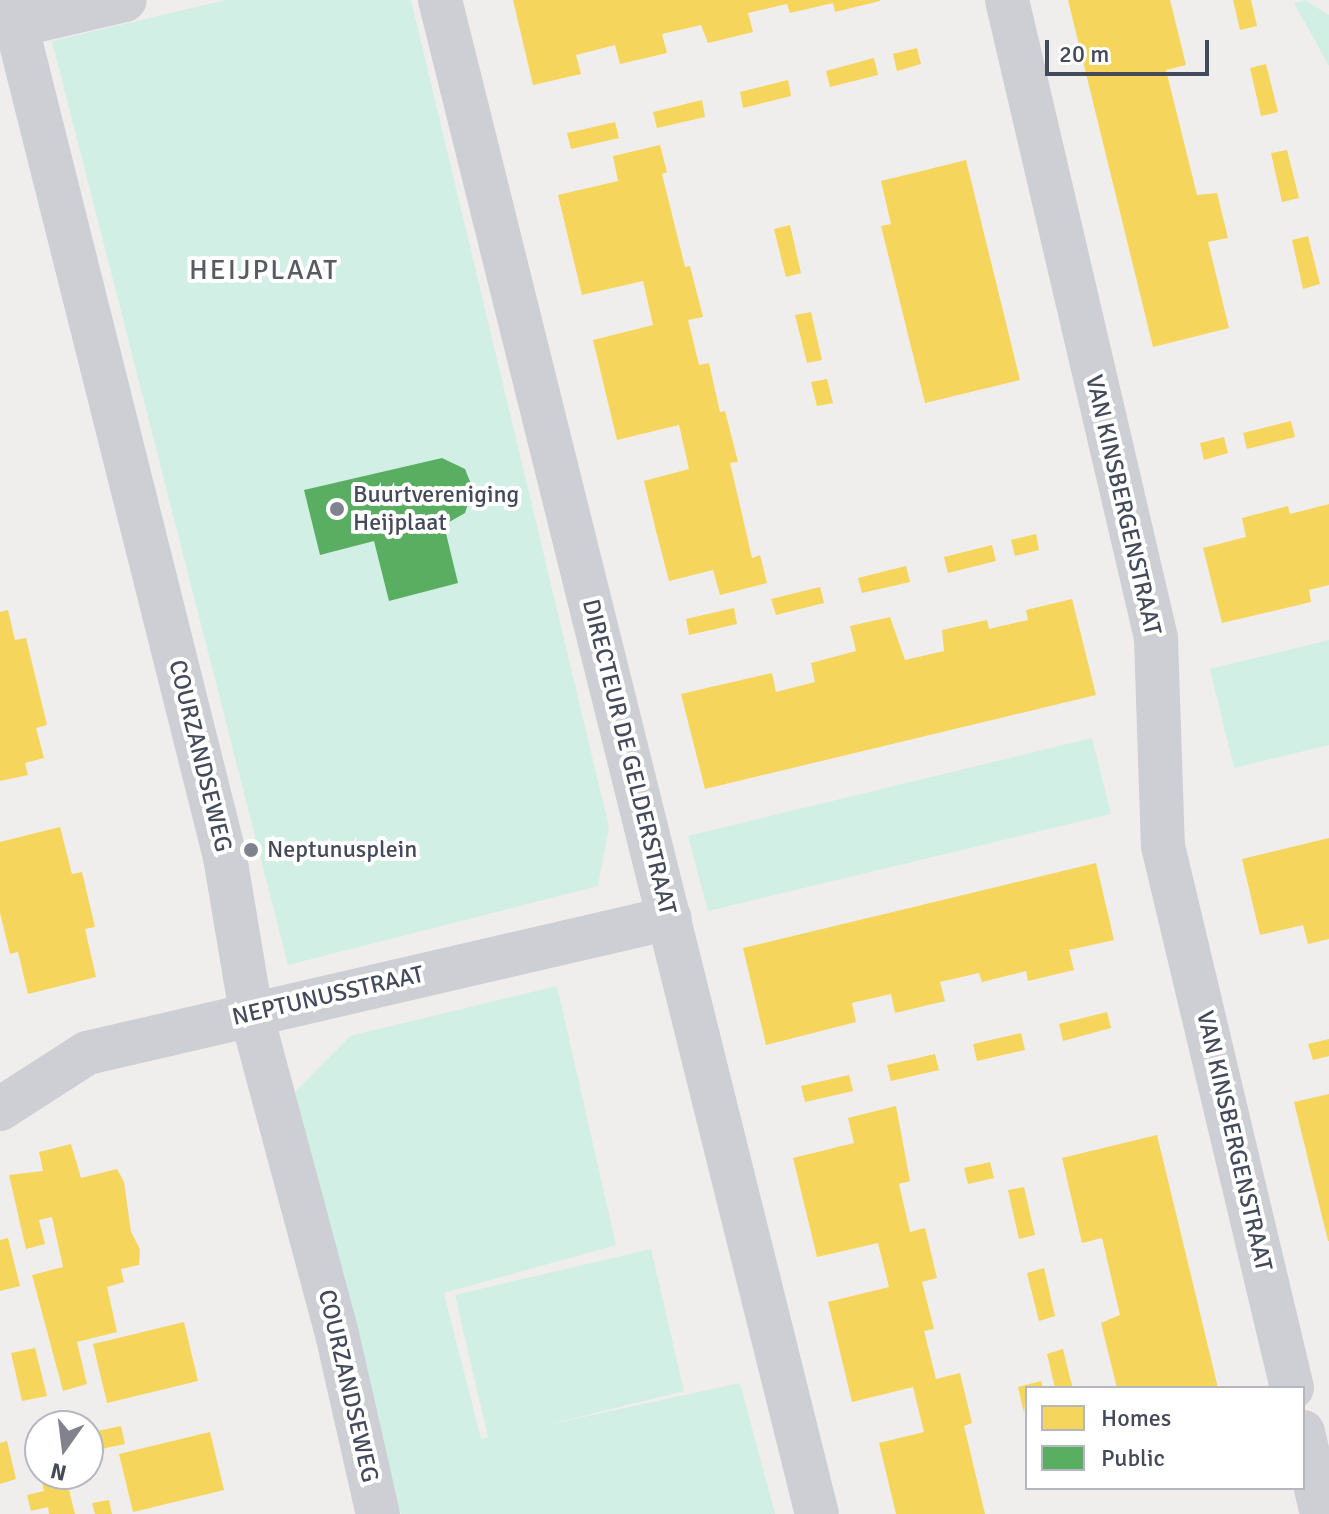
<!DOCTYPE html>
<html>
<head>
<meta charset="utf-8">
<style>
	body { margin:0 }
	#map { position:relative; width:1329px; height:1514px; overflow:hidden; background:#efeeed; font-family:Signika,sans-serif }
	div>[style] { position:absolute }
	.green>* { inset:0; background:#d1efe4 }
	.homes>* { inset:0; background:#f6d55c }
	.public>* { inset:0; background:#5aae61 }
	.minor>* { height:44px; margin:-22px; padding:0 22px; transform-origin:22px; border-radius:22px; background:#cecfd4 }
	.dots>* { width:22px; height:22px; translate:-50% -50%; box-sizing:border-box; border:4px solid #fff; border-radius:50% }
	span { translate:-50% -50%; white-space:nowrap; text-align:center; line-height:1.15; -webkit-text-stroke:8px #fff; paint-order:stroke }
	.poi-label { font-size:24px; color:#454a5a }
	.left { translate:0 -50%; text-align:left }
	.street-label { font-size:24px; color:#454a5a }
	.quarter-label { font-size:28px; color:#595b62; letter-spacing:2px }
	.legend { position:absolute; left:1025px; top:1386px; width:280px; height:104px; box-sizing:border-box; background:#fff; border:2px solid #b5b7bd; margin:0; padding:10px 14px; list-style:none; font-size:24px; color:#454a5a }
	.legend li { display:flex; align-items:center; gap:16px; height:40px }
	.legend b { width:40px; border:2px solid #b5b7bd }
	.north { position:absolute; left:24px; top:1410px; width:80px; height:80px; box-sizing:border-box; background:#fff; border:2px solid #b5b7bd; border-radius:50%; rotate:194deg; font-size:22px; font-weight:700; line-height:32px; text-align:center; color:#454a5a }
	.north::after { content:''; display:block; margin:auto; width:28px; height:36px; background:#80838d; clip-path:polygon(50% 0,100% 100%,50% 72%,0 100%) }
	.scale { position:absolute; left:1045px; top:40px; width:164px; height:36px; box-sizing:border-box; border:4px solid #454a5a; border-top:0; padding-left:10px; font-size:24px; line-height:28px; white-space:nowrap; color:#454a5a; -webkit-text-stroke:6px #fff; paint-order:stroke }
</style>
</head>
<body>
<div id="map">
	<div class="green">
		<div style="clip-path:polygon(226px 0,411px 0,609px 827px,598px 886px,288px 965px,52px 41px)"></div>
		<div style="clip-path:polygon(1305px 0,1329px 15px,1329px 66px,1294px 3px)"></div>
		<div style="clip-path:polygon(1329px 640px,1329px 745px,1234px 768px,1210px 669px)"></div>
		<div style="clip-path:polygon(1092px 738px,1111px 814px,708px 911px,688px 836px)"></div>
		<div style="clip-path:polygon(557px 986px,616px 1245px,444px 1293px,481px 1439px,488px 1437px,455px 1295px,651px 1249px,684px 1391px,542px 1426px,740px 1383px,775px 1514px,401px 1514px,295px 1092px,350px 1036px)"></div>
	</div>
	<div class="homes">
		<div style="clip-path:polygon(513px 0,880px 0,880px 1px,835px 12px,833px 3px,790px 13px,787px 4px,748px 13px,753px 32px,708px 43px,701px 25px,662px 34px,667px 53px,620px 64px,615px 45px,576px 55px,581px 74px,533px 85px)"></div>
		<div style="clip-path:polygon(1068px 0,1170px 0,1186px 65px,1166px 70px,1197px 195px,1217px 193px,1228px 238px,1208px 242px,1229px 328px,1153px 347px)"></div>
		<div style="clip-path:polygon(1233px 0,1251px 0,1257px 26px,1240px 30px)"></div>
		<div style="clip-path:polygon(917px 48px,921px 64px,897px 71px,893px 54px)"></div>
		<div style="clip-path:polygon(874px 58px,878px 75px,830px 87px,826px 71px)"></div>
		<div style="clip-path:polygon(1266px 64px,1278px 112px,1261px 116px,1250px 68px)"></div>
		<div style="clip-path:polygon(788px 80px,791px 96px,743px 108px,740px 92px)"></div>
		<div style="clip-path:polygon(702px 100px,705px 117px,657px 128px,653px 112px)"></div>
		<div style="clip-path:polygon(615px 122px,619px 138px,571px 149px,567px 133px)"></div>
		<div style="clip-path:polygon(660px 145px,667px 172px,662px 174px,685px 267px,690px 266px,703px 317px,688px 320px,699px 365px,709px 363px,720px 412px,725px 411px,738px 462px,730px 463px,741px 510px,752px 558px,760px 555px,767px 583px,720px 595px,713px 570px,669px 581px,656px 531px,644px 481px,689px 469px,679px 425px,617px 440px,593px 340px,653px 325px,643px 281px,582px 295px,558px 195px,618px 181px,613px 156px)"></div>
		<div style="clip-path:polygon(1287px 150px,1299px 198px,1282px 202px,1271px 153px)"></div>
		<div style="clip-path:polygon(966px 160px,1020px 380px,925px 403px,881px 226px,891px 224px,881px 181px)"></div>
		<div style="clip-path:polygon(790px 225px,801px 273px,786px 277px,774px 229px)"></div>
		<div style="clip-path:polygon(1308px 236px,1320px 284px,1303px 289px,1292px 240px)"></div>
		<div style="clip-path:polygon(811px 312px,822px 360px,807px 363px,795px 315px)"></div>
		<div style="clip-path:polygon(827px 379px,833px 403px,817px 406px,811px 382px)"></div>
		<div style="clip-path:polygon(1291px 421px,1295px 437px,1247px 449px,1243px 433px)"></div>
		<div style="clip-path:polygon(1224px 437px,1228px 453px,1204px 460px,1200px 443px)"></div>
		<div style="clip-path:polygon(1329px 504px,1329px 585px,1309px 590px,1311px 602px,1222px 623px,1203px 548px,1246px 537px,1242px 518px,1288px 506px,1290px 514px)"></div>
		<div style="clip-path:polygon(1036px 534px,1039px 550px,1015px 556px,1011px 540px)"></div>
		<div style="clip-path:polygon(992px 545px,996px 561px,948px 573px,944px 557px)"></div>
		<div style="clip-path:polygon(906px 566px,910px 582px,862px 593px,858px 578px)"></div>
		<div style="clip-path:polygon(820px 587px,824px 603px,776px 615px,771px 599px)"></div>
		<div style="clip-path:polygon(1072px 599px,1096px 695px,705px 789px,681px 694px,772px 673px,776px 692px,815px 682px,811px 663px,856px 651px,850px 626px,890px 617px,905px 660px,944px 651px,942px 630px,987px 620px,989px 629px,1028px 620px,1026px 610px)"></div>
		<div style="clip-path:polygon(734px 608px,737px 624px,689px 635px,686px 619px)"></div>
		<div style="clip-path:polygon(8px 610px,15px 640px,26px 638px,47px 725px,36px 728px,44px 758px,25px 763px,28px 775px,0 781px,0 612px)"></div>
		<div style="clip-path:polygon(60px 827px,72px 874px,82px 872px,95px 927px,85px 929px,96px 977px,28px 994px,18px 952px,10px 954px,0 913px,0 842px)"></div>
		<div style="clip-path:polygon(1329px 838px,1329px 939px,1308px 944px,1303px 925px,1260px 935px,1242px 859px)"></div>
		<div style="clip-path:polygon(1096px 863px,1114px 940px,1069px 950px,1074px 970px,1028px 981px,1026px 971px,982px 982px,979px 973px,940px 982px,945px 1001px,895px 1013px,891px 994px,852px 1003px,856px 1022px,766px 1045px,743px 948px)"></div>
		<div style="clip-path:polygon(1107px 1012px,1111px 1028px,1063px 1041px,1059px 1024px)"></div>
		<div style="clip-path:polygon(1021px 1033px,1025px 1050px,977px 1061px,973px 1044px)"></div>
		<div style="clip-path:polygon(1329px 1039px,1329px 1056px,1313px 1060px,1308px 1044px)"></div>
		<div style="clip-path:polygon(935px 1054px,939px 1070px,891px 1081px,887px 1065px)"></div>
		<div style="clip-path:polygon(849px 1075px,853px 1091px,805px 1102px,801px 1086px)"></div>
		<div style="clip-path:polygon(1329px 1094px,1329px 1241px,1328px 1241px,1294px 1102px)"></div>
		<div style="clip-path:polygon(896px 1106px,910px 1181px,899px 1184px,910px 1232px,925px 1228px,937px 1278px,922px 1282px,934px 1329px,924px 1331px,936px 1379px,960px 1373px,972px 1423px,964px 1426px,985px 1514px,896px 1514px,879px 1443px,924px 1432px,913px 1387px,852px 1402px,828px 1302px,889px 1287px,878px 1243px,817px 1257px,793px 1158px,854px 1143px,848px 1118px)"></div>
		<div style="clip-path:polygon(1157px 1135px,1187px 1259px,1218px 1388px,1117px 1388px,1101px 1323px,1120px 1315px,1102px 1238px,1082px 1243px,1062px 1158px)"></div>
		<div style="clip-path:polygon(71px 1144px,81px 1178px,117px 1169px,124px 1182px,131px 1232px,140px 1249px,139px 1265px,121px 1269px,124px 1282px,107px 1287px,117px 1332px,77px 1342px,87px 1384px,63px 1391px,32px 1275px,63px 1267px,52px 1217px,39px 1220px,45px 1244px,26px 1249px,9px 1175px,43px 1171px,39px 1152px)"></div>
		<div style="clip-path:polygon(990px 1162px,994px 1178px,968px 1184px,964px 1168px)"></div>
		<div style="clip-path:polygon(1024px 1187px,1035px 1235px,1019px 1239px,1008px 1190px)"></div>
		<div style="clip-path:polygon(8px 1238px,20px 1286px,0 1291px,0 1240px)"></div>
		<div style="clip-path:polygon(1044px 1268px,1055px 1316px,1039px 1321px,1027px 1273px)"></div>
		<div style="clip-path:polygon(184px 1322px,198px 1381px,107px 1403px,93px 1344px)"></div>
		<div style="clip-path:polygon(35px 1348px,47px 1396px,22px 1401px,11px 1353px)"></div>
		<div style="clip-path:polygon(1063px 1349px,1069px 1374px,1073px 1388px,1055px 1388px,1047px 1354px)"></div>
		<div style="clip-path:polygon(1041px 1381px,1043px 1388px,1027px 1388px,1024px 1413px,1018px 1387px)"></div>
		<div style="clip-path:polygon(121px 1426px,125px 1444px,88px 1452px,88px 1433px)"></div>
		<div style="clip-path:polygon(210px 1432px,224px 1490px,133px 1512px,119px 1454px)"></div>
		<div style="clip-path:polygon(7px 1441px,16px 1479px,0 1484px,0 1443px)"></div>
		<div style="clip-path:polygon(40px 1474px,65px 1474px,75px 1514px,49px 1514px,48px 1507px,31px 1511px,27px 1495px,44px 1491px)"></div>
		<div style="clip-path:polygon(109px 1500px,112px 1514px,95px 1514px,92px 1503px)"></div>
	</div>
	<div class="public">
		<div style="clip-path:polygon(442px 458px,465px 469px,473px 489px,465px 513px,444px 525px,458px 583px,389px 601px,374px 541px,320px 555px,304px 490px)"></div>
	</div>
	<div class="minor">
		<div style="left:10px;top:0;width:884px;rotate:75.92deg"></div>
		<div style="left:225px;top:857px;width:158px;rotate:80.5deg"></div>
		<div style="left:251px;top:1013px;width:332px;rotate:75deg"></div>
		<div style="left:337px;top:1334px;width:185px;rotate:77.2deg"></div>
		<div style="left:440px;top:0;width:1560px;rotate:76.02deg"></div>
		<div style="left:1007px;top:0;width:655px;rotate:76.85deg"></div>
		<div style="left:1156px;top:638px;width:208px;rotate:88.1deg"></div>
		<div style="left:1163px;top:846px;width:557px;rotate:76.61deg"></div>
		<div style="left:0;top:29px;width:128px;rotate:-13.1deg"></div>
		<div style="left:0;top:1109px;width:103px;rotate:-32.8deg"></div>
		<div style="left:87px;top:1053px;width:598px;rotate:-13.04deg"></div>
		<div style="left:1303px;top:1432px;width:84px;rotate:77deg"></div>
	</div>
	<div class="dots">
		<div style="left:337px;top:509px;background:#80838d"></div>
		<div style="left:251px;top:850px;background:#80838d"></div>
	</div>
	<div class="poi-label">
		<span class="left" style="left:353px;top:509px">Buurtvereniging<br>Heijplaat</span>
		<span class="left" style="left:267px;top:850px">Neptunusplein</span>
	</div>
	<div class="street-label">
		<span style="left:1123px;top:505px;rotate:77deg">VAN KINSBERGENSTRAAT</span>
		<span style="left:200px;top:756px;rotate:76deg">COURZANDSEWEG</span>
		<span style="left:629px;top:757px;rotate:76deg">DIRECTEUR DE GELDERSTRAAT</span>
		<span style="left:328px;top:996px;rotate:-13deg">NEPTUNUSSTRAAT</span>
		<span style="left:1234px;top:1141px;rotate:77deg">VAN KINSBERGENSTRAAT</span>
		<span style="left:348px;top:1386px;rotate:77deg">COURZANDSEWEG</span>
	</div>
	<div class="quarter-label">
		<span style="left:264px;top:270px">HEIJPLAAT</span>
	</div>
	<ul class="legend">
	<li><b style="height:22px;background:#f6d55c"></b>Homes</li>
	<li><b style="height:22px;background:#5aae61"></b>Public</li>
	</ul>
	<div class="north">N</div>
	<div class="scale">20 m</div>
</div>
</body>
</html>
